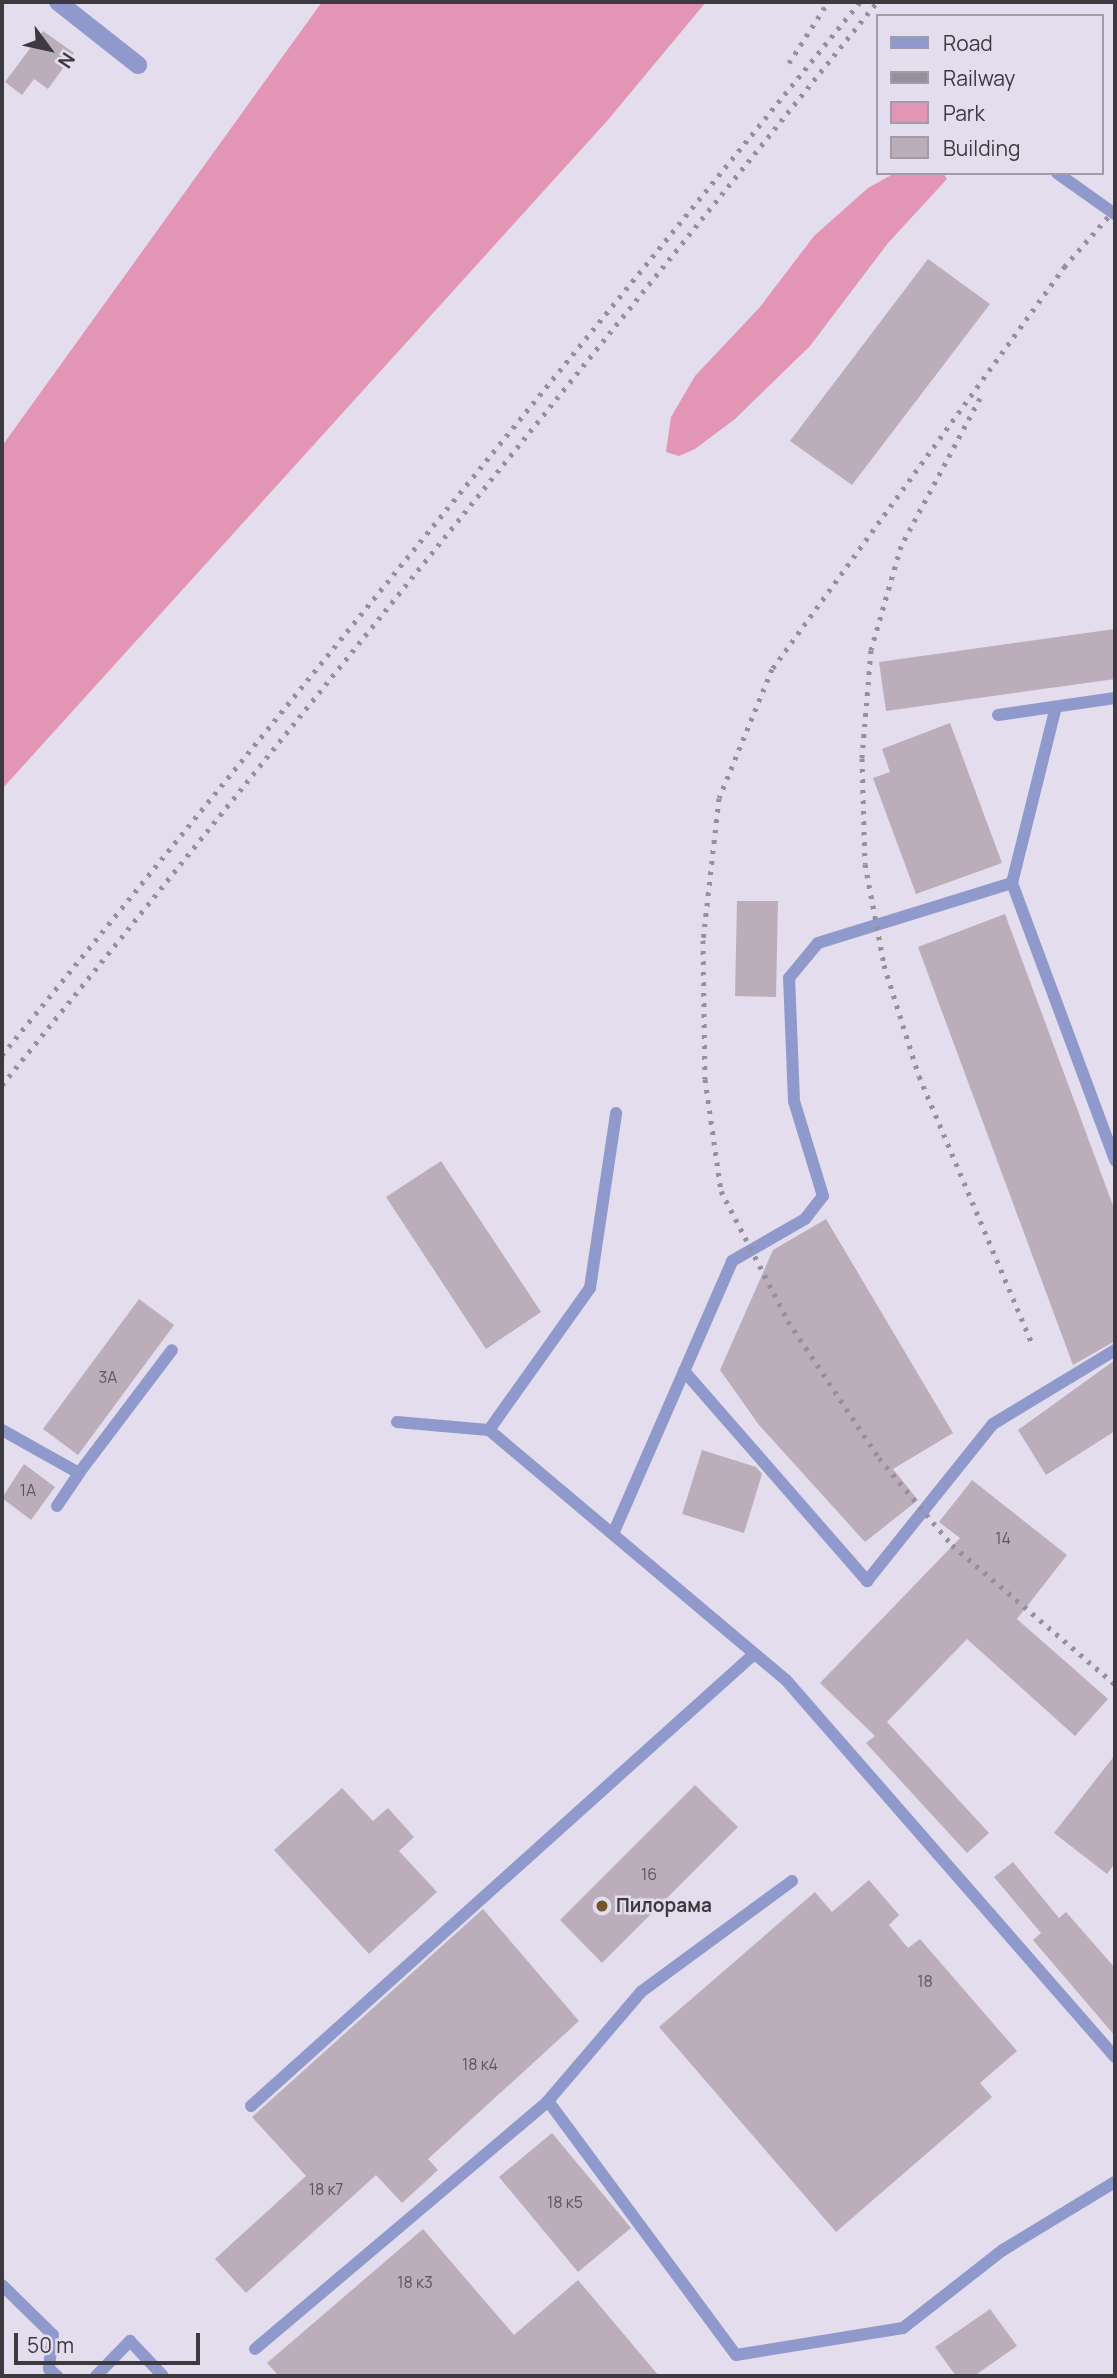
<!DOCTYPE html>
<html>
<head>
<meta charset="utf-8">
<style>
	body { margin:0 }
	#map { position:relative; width:1117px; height:2378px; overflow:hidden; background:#e3dded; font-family:Manrope,sans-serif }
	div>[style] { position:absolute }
	.green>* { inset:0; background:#e395b5 }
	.building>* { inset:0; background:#bbaeba }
	.lane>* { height:12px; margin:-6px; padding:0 6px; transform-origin:6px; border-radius:6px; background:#9099cb }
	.street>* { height:18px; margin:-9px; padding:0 9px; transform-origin:9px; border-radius:9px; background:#9099cb }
	.rail>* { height:5px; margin-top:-2.5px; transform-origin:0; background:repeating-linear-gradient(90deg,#94909c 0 3.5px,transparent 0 10.5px) }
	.dots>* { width:19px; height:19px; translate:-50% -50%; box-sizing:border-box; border:4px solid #e3dded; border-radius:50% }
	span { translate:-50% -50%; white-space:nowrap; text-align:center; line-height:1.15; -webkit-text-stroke:5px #e3dded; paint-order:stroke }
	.number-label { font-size:16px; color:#5c575e }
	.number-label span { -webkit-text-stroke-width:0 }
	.poi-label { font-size:19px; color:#3c3a40; font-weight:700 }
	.left { translate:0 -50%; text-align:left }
	.frame { position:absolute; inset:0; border:4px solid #3c3a40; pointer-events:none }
	.legend { position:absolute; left:876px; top:14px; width:228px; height:161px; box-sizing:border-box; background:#e3dded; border:2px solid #a09ca8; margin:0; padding:9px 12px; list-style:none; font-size:21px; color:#3c3a40 }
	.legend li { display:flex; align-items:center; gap:14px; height:35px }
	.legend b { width:35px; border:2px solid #a09ca8 }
	.north { position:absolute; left:14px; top:14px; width:70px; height:70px; -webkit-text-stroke:5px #e3dded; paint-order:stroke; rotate:123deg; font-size:19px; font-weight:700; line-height:28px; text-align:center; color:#3c3a40 }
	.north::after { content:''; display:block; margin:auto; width:24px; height:32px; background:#3c3a40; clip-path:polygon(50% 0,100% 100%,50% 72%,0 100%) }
	.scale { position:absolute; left:14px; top:2333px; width:186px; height:32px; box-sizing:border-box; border:4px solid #3c3a40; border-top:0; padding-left:9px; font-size:21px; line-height:24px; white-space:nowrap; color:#3c3a40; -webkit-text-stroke:5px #e3dded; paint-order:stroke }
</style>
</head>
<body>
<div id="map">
	<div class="green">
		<div style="clip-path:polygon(322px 2px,706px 2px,607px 121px,2px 789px,2px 446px)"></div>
		<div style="clip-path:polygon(895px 173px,943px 173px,947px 179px,888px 243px,810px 346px,735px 419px,695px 449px,679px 456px,666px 452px,671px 417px,695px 376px,760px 307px,814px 236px,868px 188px)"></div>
	</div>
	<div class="building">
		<div style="clip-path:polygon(43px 31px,74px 53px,48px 89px,34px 79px,22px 95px,5px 82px)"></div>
		<div style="clip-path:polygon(928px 259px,990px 304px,852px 485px,790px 441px)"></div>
		<div style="clip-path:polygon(1115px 629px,1115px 679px,886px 711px,879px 662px)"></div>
		<div style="clip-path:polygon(950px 723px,1002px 863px,916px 894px,873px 778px,890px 772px,882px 749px)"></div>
		<div style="clip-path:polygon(737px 901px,778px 901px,776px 997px,735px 996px)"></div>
		<div style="clip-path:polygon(1005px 914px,1115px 1211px,1115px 1341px,1073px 1365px,918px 947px)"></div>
		<div style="clip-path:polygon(441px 1161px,541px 1312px,486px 1349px,386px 1197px)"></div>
		<div style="clip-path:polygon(826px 1219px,953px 1433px,893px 1469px,918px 1500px,865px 1542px,759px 1425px,720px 1370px,773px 1250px)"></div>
		<div style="clip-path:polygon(139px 1299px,174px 1325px,78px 1455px,43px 1429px)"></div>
		<div style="clip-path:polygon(1115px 1360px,1115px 1431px,1046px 1475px,1018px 1430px)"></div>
		<div style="clip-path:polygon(702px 1450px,756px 1467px,762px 1474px,744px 1533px,682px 1514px)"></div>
		<div style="clip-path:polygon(24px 1464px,55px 1487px,31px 1520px,2px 1498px)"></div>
		<div style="clip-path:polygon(972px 1480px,1067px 1555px,1017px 1619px,1108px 1699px,1075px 1736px,967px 1639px,887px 1722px,989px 1833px,967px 1853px,866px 1743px,875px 1736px,820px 1683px,960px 1538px,939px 1522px)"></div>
		<div style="clip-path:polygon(1115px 1755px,1115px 1863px,1107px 1874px,1054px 1833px)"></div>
		<div style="clip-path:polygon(695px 1785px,738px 1827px,602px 1963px,560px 1920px)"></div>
		<div style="clip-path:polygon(342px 1788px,373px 1821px,388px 1808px,414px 1837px,399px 1851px,437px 1892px,369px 1954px,274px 1850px)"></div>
		<div style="clip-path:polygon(1013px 1862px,1059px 1918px,1066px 1912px,1115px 1968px,1115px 2036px,1033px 1940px,1041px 1933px,994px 1877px)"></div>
		<div style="clip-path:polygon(869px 1880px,899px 1915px,889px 1925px,908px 1948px,920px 1939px,1017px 2051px,980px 2083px,992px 2097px,836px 2232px,659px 2027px,815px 1892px,832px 1912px)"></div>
		<div style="clip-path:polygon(483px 1909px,579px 2021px,428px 2159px,438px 2170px,402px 2203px,376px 2175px,246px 2293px,215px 2259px,306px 2176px,252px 2117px)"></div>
		<div style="clip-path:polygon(552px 2133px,631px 2228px,578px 2272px,499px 2177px)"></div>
		<div style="clip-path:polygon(423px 2229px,514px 2335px,578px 2280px,659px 2376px,279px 2376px,267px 2363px)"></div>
		<div style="clip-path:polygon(990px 2309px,1017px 2346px,974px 2376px,956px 2376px,935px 2347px)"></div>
	</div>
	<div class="lane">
		<div style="left:1057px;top:173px;width:71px;rotate:35.3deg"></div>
		<div style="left:998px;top:715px;width:118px;rotate:-8.3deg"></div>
		<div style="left:1012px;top:883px;width:296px;rotate:69.6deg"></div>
		<div style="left:684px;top:1371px;width:279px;rotate:48.9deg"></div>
		<div style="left:867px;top:1581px;width:201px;rotate:-51.3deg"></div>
		<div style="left:993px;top:1424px;width:143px;rotate:-31.2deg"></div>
		<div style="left:397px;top:1422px;width:92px;rotate:5deg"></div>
		<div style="left:489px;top:1430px;width:388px;rotate:40.1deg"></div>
		<div style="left:786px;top:1680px;width:500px;rotate:48.89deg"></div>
		<div style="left:2px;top:1430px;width:88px;rotate:29.2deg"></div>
		<div style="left:79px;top:1473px;width:154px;rotate:-52.9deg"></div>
		<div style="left:489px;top:1430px;width:174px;rotate:-54.6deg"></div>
		<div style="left:590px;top:1288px;width:177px;rotate:-81.5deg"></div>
		<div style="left:57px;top:1506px;width:40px;rotate:-56deg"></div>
		<div style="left:613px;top:1534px;width:298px;rotate:-66.4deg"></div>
		<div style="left:732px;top:1261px;width:84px;rotate:-29.9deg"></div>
		<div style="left:805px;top:1219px;width:29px;rotate:-52deg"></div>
		<div style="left:823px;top:1196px;width:99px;rotate:-107deg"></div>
		<div style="left:794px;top:1101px;width:123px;rotate:-92.3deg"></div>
		<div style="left:789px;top:978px;width:45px;rotate:-50.4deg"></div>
		<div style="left:818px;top:943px;width:203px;rotate:-17.2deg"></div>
		<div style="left:1012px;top:883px;width:181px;rotate:-76deg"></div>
		<div style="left:792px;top:1881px;width:187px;rotate:143.7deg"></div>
		<div style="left:641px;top:1992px;width:143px;rotate:130.5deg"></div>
		<div style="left:548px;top:2101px;width:316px;rotate:53.5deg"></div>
		<div style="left:736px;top:2355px;width:169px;rotate:-9.2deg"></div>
		<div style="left:903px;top:2328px;width:127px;rotate:-38deg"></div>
		<div style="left:1003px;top:2250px;width:131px;rotate:-31.3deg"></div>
		<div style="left:251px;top:2106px;width:676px;rotate:-41.94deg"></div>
		<div style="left:2px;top:2285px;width:71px;rotate:44.4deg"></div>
		<div style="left:53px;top:2335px;width:34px;rotate:97deg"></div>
		<div style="left:49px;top:2369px;width:11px;rotate:41deg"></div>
		<div style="left:255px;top:2349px;width:384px;rotate:-40.2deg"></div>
		<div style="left:96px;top:2376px;width:49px;rotate:-45.8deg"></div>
		<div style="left:130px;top:2341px;width:48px;rotate:46.7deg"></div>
	</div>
	<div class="street">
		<div style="left:58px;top:2px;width:102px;rotate:38.2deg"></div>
	</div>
	<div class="rail">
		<div style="left:789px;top:63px;width:72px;rotate:-57.4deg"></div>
		<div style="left:1115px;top:209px;width:76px;rotate:131.3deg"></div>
		<div style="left:1065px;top:266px;width:498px;rotate:126deg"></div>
		<div style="left:772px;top:669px;width:139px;rotate:112.3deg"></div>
		<div style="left:719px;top:798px;width:143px;rotate:96.4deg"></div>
		<div style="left:703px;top:940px;width:139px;rotate:89.2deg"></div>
		<div style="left:705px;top:1079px;width:113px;rotate:81.9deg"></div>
		<div style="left:721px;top:1191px;width:146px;rotate:62.7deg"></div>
		<div style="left:788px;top:1321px;width:164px;rotate:56.4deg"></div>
		<div style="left:879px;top:1458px;width:114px;rotate:50deg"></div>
		<div style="left:952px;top:1545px;width:214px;rotate:40.5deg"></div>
		<div style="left:980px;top:398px;width:168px;rotate:118.1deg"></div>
		<div style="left:901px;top:546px;width:108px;rotate:106.1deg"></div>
		<div style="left:871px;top:650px;width:108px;rotate:94.8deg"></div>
		<div style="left:862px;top:758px;width:106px;rotate:88.4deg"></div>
		<div style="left:865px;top:864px;width:103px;rotate:79.3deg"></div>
		<div style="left:884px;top:965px;width:116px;rotate:72.5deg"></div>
		<div style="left:919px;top:1076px;width:288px;rotate:67.1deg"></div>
		<div style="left:2px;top:1055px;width:1358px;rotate:-50.83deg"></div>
		<div style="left:2px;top:1085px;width:1392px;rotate:-51.06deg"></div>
	</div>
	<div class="dots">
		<div style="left:602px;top:1906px;background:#75542b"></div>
	</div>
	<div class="number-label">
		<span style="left:108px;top:1377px">3А</span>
		<span style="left:28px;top:1490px">1А</span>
		<span style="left:1003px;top:1538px">14</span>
		<span style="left:649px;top:1874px">16</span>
		<span style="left:925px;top:1981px">18</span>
		<span style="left:480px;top:2064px">18 к4</span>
		<span style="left:326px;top:2189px">18 к7</span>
		<span style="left:565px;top:2202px">18 к5</span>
		<span style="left:415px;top:2282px">18 к3</span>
	</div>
	<div class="poi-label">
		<span class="left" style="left:616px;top:1906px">Пилорама</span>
	</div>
	<div class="frame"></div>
	<ul class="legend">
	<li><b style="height:9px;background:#9099cb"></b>Road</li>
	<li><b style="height:9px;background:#94909c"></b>Railway</li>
	<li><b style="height:19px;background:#e395b5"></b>Park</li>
	<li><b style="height:19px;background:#bbaeba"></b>Building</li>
	</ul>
	<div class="north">N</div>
	<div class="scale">50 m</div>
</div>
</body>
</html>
